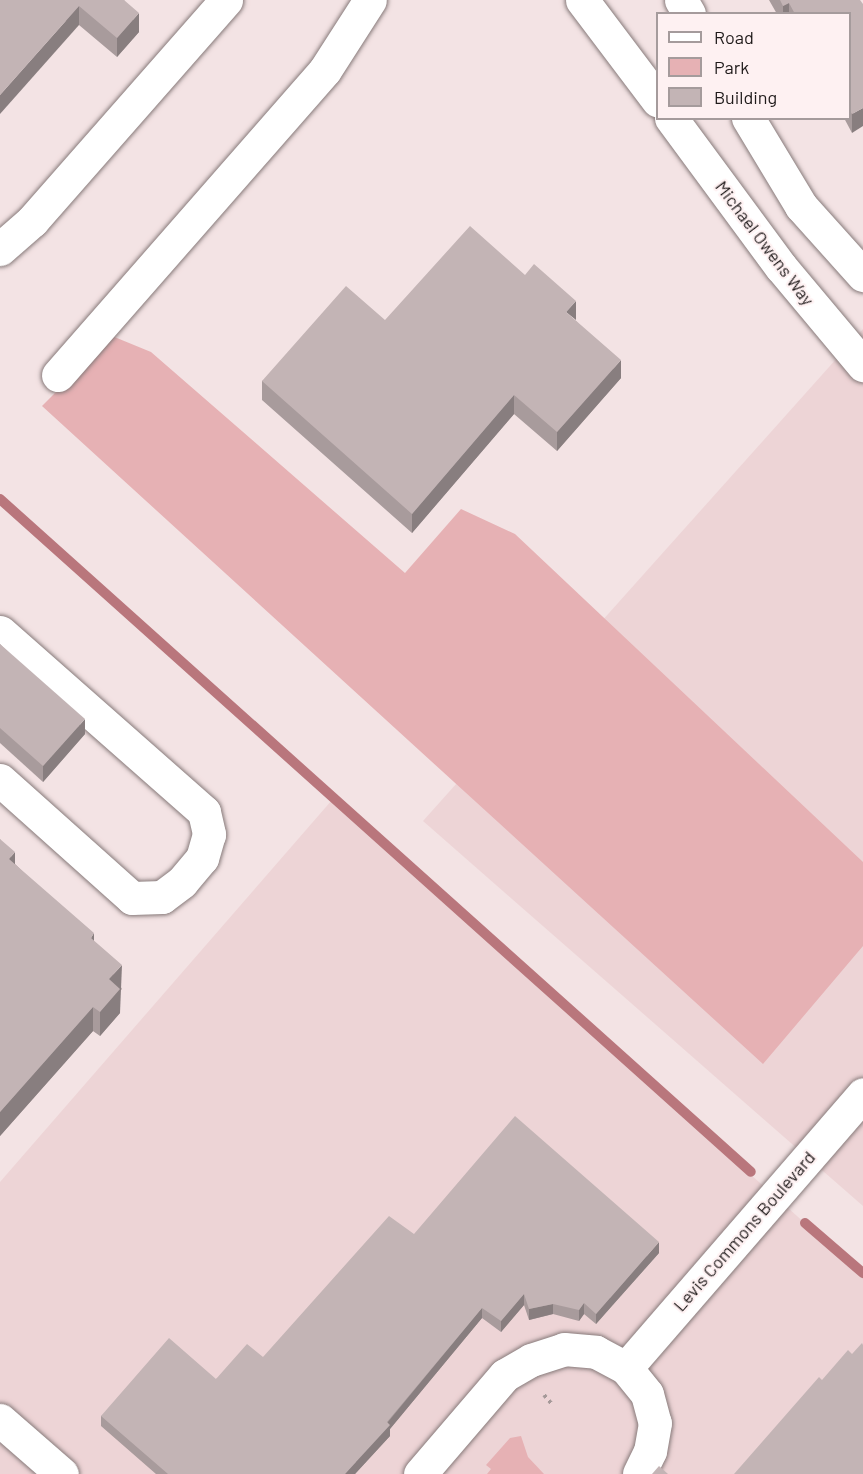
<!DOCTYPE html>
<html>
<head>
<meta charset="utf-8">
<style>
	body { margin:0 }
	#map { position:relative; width:863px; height:1474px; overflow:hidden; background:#f3e3e4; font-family:Barlow,sans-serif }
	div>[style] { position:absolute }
	.built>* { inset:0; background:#edd4d6 }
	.green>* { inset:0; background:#e6b1b4 }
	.stream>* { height:10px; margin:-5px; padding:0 5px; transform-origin:5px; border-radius:5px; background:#b9767c }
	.path>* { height:4px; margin-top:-2px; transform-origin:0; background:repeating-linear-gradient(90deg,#a59999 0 3px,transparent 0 7.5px) }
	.roads { filter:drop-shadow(0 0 2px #877a7a) drop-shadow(0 0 2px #877a7a) }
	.minor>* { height:33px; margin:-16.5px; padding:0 16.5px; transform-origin:16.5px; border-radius:16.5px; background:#fff }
	.wall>* { inset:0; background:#a89b9c }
	.shaded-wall>* { inset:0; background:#887e7f }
	.building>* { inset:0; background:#c3b4b5 }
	span { translate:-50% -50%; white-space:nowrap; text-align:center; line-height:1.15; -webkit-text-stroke:4.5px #fef1f2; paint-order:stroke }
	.street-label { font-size:18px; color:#201b1b }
	.legend { position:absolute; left:656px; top:12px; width:195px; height:108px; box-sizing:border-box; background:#fef1f2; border:2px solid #a59b9c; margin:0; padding:8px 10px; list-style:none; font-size:18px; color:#201b1b }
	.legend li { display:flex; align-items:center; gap:12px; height:30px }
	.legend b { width:30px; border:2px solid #a59b9c }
</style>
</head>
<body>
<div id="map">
	<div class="built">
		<div style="clip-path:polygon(863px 329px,863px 1206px,423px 821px)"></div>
		<div style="clip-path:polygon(332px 800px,863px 1275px,863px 1474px,0 1474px,0 1182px)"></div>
	</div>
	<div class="green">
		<div style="clip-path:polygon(112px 336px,151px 352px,405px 573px,461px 509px,515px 534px,863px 862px,863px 946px,763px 1064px,42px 406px)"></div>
		<div style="clip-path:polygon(521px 1436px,528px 1457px,544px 1474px,487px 1474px,491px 1469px,486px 1465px,510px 1438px)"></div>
	</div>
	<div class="stream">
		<div style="left:0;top:499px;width:1008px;rotate:41.86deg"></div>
		<div style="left:805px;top:1223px;width:77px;rotate:40.8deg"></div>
	</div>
	<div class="path">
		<div style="left:544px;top:1395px;width:11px;rotate:49deg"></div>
	</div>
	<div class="roads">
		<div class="minor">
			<div style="left:582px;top:0;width:126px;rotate:53deg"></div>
			<div style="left:681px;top:0;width:16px;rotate:60deg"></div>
			<div style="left:671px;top:118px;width:185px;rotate:53.6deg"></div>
			<div style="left:781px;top:267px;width:128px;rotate:50.1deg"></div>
			<div style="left:748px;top:118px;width:103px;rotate:58.9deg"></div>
			<div style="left:801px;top:206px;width:93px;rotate:48.1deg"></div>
			<div style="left:0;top:249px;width:43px;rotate:-41.2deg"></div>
			<div style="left:32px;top:221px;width:294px;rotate:-48.7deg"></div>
			<div style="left:58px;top:375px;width:405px;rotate:-48.8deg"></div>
			<div style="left:325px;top:70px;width:83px;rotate:-57.3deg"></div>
			<div style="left:0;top:632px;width:272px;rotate:41.4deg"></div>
			<div style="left:204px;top:812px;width:23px;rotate:77deg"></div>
			<div style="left:209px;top:834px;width:25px;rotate:106deg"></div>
			<div style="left:202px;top:858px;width:31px;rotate:130deg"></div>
			<div style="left:182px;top:882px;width:25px;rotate:143deg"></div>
			<div style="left:162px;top:897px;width:30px;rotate:178deg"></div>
			<div style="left:132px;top:898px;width:177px;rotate:-138.2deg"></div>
			<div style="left:626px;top:1368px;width:362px;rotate:-49.1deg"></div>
			<div style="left:0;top:1420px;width:82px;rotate:41.1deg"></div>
			<div style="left:420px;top:1474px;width:130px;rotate:-49.4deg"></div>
			<div style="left:505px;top:1375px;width:30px;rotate:-30deg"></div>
			<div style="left:531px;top:1360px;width:35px;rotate:-18deg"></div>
			<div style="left:564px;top:1349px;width:32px;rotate:5deg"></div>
			<div style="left:596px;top:1352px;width:34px;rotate:28deg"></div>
			<div style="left:626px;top:1368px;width:33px;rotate:51deg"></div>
			<div style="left:647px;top:1394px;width:30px;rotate:75deg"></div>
			<div style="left:655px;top:1423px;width:28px;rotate:100deg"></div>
			<div style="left:650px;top:1451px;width:25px;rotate:116deg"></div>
		</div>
	</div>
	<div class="wall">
		<div style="clip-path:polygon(0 0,124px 0,139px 32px,117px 57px,79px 25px)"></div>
		<div style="clip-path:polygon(769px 0,860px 0,852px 133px,844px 118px,849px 118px,849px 14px,777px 14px)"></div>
		<div style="clip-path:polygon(385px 320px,576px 321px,621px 378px,557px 451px,514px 414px,412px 533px,262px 400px,262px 381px)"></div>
		<div style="clip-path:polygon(0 644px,85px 734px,43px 782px,0 743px)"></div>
		<div style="clip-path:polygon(0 839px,15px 864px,94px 942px,122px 989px,120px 991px,120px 1013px,100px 1036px,93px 1031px,0 1136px)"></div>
		<div style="clip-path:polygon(659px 1253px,596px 1324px,584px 1314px,579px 1321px,553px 1314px,529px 1320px,524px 1305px,501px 1332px,482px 1318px,390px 1429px,390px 1436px,355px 1474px,156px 1474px,101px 1426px,101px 1416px,216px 1379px,263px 1357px)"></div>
	</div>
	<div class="shaded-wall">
		<div style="clip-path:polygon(789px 3px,789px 14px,783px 14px,783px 6px)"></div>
		<div style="clip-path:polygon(79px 6px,79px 25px,0 114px,0 95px)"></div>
		<div style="clip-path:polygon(139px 13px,139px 32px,117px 57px,117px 38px)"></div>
		<div style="clip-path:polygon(863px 108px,863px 126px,852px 133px,852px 114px)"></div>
		<div style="clip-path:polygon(576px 301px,576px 320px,566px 312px)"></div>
		<div style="clip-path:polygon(621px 360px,621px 378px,557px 451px,557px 432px)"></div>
		<div style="clip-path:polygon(514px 395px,514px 414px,412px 533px,412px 514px)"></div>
		<div style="clip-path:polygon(85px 719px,85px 734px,43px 782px,43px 766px)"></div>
		<div style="clip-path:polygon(15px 852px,15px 876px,9px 859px)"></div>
		<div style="clip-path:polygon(94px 933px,94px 957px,91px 938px)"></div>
		<div style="clip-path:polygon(122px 965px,120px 1013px,100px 1036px,100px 1012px,109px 979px)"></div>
		<div style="clip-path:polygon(93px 1007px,93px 1031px,0 1136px,0 1112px)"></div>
		<div style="clip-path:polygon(659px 1242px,659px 1253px,596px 1324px,596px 1314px)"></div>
		<div style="clip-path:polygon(524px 1294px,524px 1305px,501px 1332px,501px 1321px)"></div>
		<div style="clip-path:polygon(584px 1303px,584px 1314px,579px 1321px,579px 1310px)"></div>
		<div style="clip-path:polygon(553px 1304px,553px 1314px,529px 1320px,529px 1309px)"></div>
		<div style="clip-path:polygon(482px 1308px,482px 1318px,390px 1429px,390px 1436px,355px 1474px,345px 1474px)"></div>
	</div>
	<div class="building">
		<div style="clip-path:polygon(0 0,124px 0,139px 13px,117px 38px,79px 6px,0 95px)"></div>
		<div style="clip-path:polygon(780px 0,860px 0,863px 4px,863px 108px,852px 114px,849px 110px,849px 14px,795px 14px,789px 3px,783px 6px)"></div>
		<div style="clip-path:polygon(470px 226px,525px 275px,534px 264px,576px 301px,566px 312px,621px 360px,557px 432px,514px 395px,412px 514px,262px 381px,346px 286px,385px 320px)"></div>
		<div style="clip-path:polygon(0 644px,85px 719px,43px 766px,0 728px)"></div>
		<div style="clip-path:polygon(0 839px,15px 852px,9px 859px,94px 933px,91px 938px,122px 965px,109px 979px,120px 989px,100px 1012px,93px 1007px,0 1112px)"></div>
		<div style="clip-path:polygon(515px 1116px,659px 1242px,596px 1314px,584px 1303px,579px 1310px,553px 1304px,529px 1309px,524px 1294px,501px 1321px,482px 1308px,387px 1422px,390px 1425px,345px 1474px,168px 1474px,101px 1416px,169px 1338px,216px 1379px,247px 1344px,263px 1357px,389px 1216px,414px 1234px)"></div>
		<div style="clip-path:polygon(862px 1343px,863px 1345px,863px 1474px,734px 1474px,819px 1377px,822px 1380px,848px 1350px,852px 1354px)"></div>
		<div style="clip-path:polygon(659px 1466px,668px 1474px,652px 1474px)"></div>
	</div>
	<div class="street-label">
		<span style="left:765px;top:243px;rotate:53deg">Michael Owens Way</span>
		<span style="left:744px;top:1231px;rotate:-49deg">Levis Commons Boulevard</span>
	</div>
	<ul class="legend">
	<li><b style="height:8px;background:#fff"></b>Road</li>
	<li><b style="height:16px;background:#e6b1b4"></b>Park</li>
	<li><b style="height:16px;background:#c3b4b5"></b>Building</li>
	</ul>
</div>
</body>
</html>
